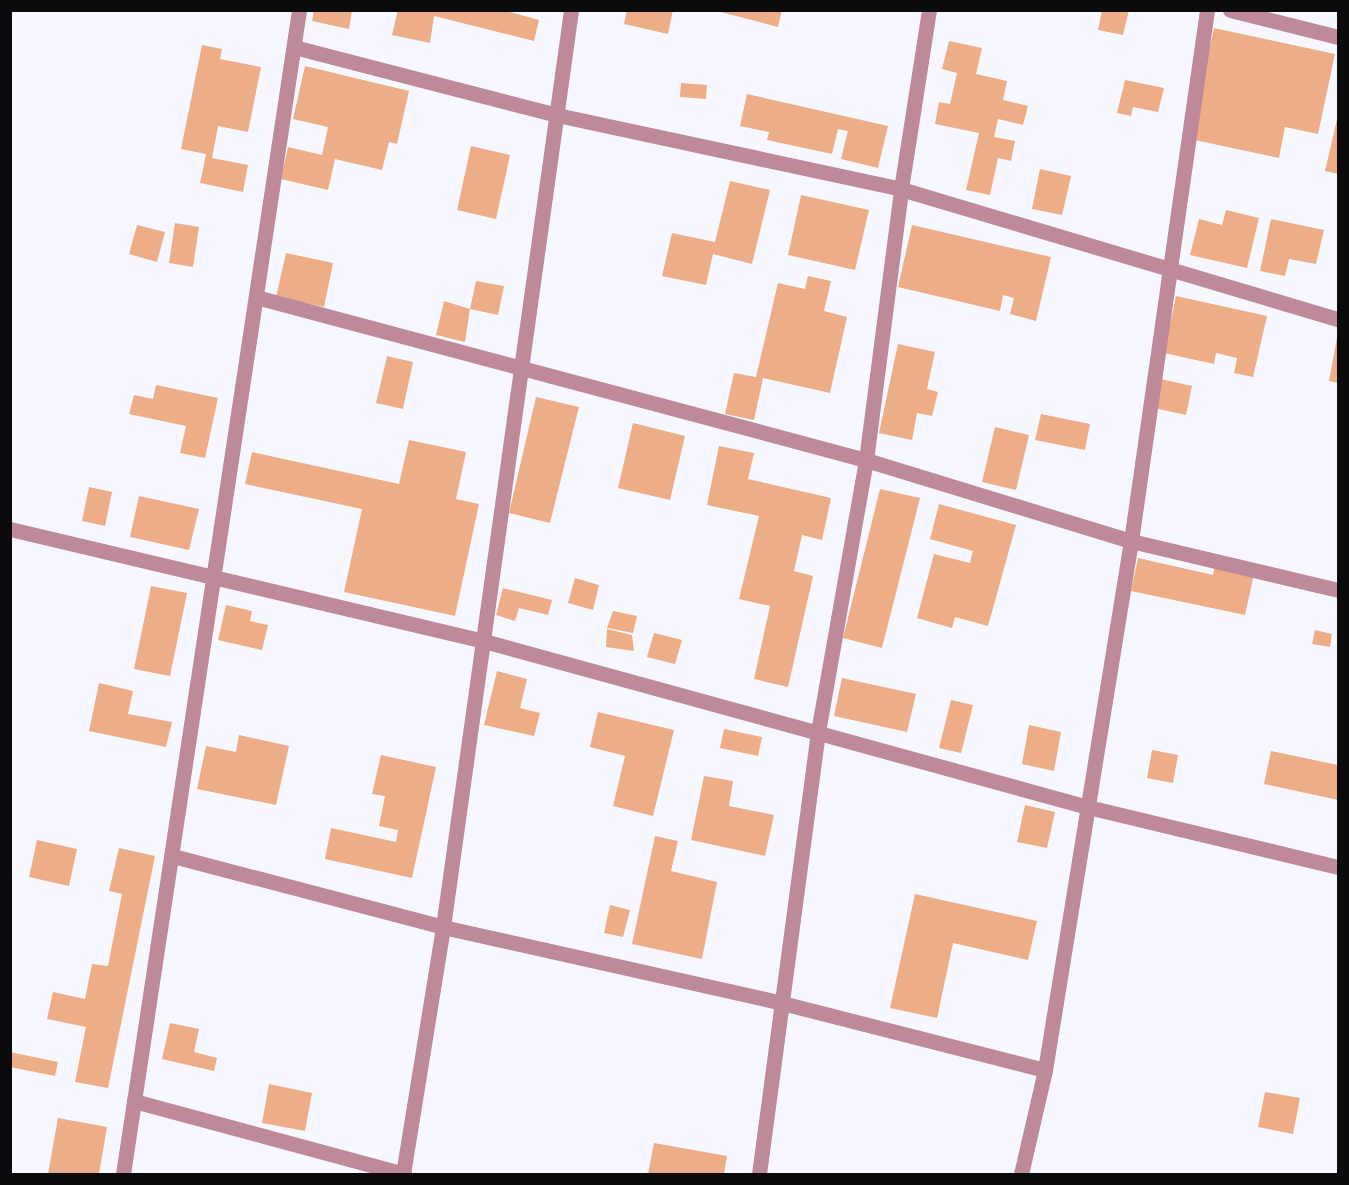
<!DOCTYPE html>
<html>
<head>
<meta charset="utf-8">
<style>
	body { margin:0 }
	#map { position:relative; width:1349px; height:1185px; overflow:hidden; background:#f7f8ff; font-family:Karla,sans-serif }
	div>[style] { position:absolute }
	.building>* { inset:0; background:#ecad87 }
	.minor>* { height:15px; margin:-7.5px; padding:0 7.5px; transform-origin:7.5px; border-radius:7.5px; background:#be8a9a }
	span { translate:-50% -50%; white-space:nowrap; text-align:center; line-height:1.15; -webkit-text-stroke:5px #f7f8ff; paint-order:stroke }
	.frame { position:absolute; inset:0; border:12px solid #0b0b0e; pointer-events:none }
</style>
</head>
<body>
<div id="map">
	<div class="building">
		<div style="clip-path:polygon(314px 10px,352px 10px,349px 29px,312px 21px)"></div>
		<div style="clip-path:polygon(398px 10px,503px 10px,539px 20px,534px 41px,434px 16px,430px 43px,392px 35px)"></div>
		<div style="clip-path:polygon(627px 10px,673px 10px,668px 34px,624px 24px)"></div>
		<div style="clip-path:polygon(713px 10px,782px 10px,778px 27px)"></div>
		<div style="clip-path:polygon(1102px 10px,1129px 10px,1123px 35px,1098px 30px)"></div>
		<div style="clip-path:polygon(1214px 28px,1335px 54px,1318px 134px,1285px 127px,1279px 158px,1190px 139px)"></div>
		<div style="clip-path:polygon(949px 41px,982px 48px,976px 74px,1007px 81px,1003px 100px,1028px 106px,1023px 125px,998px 119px,994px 137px,1015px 141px,1011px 161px,998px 158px,990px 195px,966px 190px,979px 133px,935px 124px,939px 102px,950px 104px,957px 73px,942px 69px)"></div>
		<div style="clip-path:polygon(202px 45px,222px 49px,220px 59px,261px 67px,248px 132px,218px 126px,212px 158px,248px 165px,243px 192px,200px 183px,206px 154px,181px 149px)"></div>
		<div style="clip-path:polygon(305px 66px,409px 91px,397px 144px,389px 142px,382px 170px,335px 159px,328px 190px,281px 179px,288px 147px,322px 155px,328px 127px,293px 119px)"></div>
		<div style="clip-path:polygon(1125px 80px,1164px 88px,1158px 112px,1133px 107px,1131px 116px,1117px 113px)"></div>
		<div style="clip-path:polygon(681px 83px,707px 85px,706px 99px,680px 97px)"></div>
		<div style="clip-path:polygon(747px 94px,888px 126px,878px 168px,841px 159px,848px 131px,838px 129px,832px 154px,767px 140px,769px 132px,740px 126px)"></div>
		<div style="clip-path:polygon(1338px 115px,1338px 174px,1325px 171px)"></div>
		<div style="clip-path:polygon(471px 146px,510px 155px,496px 219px,457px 210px)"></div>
		<div style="clip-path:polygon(1040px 169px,1071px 176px,1062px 215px,1032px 209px)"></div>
		<div style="clip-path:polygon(730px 181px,770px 190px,752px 264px,713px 254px,706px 285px,662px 276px,672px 233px,715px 242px)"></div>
		<div style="clip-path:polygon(801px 195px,869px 210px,855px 270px,788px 255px)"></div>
		<div style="clip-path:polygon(1226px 210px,1259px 218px,1247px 268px,1190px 255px,1199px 219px,1222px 225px)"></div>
		<div style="clip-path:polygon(1271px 219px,1324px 230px,1316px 264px,1289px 259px,1285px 276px,1260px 271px)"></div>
		<div style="clip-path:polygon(175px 223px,199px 227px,193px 267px,169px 263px)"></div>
		<div style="clip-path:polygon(137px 225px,165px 232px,157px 262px,129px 254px)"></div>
		<div style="clip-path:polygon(912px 225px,1051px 257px,1036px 321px,1010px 314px,1014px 298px,1003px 295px,1000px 311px,898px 287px)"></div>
		<div style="clip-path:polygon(286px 253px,333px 263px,324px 307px,276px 297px)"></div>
		<div style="clip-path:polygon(808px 276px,831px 281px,824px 311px,847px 317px,830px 393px,763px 378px,754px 420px,725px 414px,734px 373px,756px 377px,778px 283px,805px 289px)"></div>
		<div style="clip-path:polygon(476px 281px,504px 286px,498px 315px,470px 309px,465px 342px,436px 335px,444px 301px,470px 309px)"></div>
		<div style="clip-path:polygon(1176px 296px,1267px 316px,1253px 377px,1234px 373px,1237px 358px,1216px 353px,1214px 364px,1164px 353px)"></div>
		<div style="clip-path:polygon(1337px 338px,1338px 338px,1338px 383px,1329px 381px)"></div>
		<div style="clip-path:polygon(898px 344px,935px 352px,927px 389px,938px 392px,932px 416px,917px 413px,912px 440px,879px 433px)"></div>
		<div style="clip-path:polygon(387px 356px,413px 362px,403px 409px,376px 403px)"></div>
		<div style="clip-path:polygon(1161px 379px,1192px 386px,1186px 415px,1154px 408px)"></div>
		<div style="clip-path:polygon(156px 385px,218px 398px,205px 458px,180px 453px,186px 426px,129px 414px,134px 395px,153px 399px)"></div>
		<div style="clip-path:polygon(536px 397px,579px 407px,550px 523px,509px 513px)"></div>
		<div style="clip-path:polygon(1041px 414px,1090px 424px,1085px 450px,1035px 440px)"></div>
		<div style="clip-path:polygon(633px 423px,685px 436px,670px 500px,618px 488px)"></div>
		<div style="clip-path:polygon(995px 427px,1029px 435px,1016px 490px,982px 482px)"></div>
		<div style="clip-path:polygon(409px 440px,466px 452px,456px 499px,479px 504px,455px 616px,344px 592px,362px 509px,245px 484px,252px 452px,399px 484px)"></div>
		<div style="clip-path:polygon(719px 446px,754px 453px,748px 479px,831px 498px,822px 540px,802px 535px,794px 571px,813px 576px,788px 687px,754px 679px,770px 606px,739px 599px,759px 516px,707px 505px)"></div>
		<div style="clip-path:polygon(89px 487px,112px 492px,105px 526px,82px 521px)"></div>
		<div style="clip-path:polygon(880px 489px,920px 498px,882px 648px,843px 638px)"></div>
		<div style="clip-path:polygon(139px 496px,199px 509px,189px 550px,130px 537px)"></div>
		<div style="clip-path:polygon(939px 504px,1016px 525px,988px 626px,955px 617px,952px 628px,917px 618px,934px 554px,970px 563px,973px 551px,930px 539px)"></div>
		<div style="clip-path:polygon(1138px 558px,1213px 575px,1215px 566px,1254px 574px,1245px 615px,1131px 591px)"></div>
		<div style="clip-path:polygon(575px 578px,599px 585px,593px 610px,568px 603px)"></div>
		<div style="clip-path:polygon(151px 586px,187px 593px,170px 676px,134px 669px)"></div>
		<div style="clip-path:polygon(503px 588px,552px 600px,548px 615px,519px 608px,515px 621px,496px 615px)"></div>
		<div style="clip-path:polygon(226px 605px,252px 611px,250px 621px,268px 625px,262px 650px,218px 640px)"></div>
		<div style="clip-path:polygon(613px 611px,637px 616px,633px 633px,607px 628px)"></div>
		<div style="clip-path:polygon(607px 629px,632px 635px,634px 651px,606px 647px)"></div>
		<div style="clip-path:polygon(1315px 630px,1332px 634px,1330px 647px,1312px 644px)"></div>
		<div style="clip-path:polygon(654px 633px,682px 640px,675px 664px,647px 657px)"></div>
		<div style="clip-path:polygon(497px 671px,527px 679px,520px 708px,540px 713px,534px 736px,484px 725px)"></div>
		<div style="clip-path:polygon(842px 678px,916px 694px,907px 732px,834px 716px)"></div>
		<div style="clip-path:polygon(99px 683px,133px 691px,128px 714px,172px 722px,166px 747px,89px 731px)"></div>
		<div style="clip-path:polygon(951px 700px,973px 705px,961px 753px,939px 748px)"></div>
		<div style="clip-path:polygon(598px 712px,674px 730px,653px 816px,613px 806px,625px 756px,590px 747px)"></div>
		<div style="clip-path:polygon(1029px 725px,1061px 732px,1054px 771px,1022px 764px)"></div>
		<div style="clip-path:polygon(724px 729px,762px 737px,758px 756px,720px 748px)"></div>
		<div style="clip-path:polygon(239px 735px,289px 746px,276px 805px,197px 789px,206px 746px,236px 752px)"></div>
		<div style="clip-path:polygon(1152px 750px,1178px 755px,1173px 783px,1147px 778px)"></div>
		<div style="clip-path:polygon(1271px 751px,1338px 765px,1338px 800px,1264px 784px)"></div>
		<div style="clip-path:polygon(381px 755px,436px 767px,412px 878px,325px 859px,331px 828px,396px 842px,398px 830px,379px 826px,385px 796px,372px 794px)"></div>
		<div style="clip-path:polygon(704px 776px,733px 781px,729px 806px,774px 815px,765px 856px,691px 840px)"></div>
		<div style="clip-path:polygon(1025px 805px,1055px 812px,1047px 848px,1017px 842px)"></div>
		<div style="clip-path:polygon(655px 836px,678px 841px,671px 871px,717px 882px,702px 959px,632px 944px)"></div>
		<div style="clip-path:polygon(37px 840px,77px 849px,69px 886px,29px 877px)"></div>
		<div style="clip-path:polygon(119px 848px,155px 856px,108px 1088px,75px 1082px,86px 1027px,47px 1019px,53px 992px,85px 999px,92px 964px,108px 966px,122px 894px,109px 891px)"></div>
		<div style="clip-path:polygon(915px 894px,1037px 921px,1028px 960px,953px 943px,937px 1018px,890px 1008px)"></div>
		<div style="clip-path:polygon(610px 905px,630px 910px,623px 937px,604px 933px)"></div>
		<div style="clip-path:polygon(170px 1023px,199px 1029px,194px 1052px,217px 1058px,214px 1071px,162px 1059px)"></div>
		<div style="clip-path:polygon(10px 1052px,58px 1062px,55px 1076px,10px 1067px)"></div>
		<div style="clip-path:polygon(269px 1084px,312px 1093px,305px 1131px,262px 1123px)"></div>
		<div style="clip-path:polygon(1265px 1092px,1300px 1098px,1293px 1134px,1258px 1127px)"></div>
		<div style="clip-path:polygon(58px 1118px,107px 1127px,99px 1174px,48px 1174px)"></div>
		<div style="clip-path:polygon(654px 1143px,727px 1156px,724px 1174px,648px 1174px)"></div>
	</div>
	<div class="minor">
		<div style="left:1230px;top:10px;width:111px;rotate:14deg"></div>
		<div style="left:294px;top:47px;width:272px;rotate:14.5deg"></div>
		<div style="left:557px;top:115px;width:352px;rotate:12.1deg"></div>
		<div style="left:901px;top:189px;width:456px;rotate:16.6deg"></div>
		<div style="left:256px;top:297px;width:631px;rotate:14.96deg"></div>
		<div style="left:866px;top:460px;width:277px;rotate:17deg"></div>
		<div style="left:1131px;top:541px;width:213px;rotate:13.3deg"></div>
		<div style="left:10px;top:529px;width:487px;rotate:13.3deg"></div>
		<div style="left:484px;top:641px;width:626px;rotate:15.37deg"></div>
		<div style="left:1088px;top:807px;width:257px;rotate:13.5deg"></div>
		<div style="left:173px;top:856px;width:279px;rotate:14.7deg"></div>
		<div style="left:443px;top:927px;width:347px;rotate:12.6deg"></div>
		<div style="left:782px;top:1003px;width:271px;rotate:14.3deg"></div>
		<div style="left:134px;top:1101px;width:280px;rotate:15.1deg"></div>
		<div style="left:123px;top:1174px;width:1177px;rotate:-81.4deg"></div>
		<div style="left:403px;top:1174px;width:250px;rotate:-80.8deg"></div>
		<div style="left:443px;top:927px;width:926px;rotate:-82.05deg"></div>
		<div style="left:759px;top:1174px;width:446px;rotate:-82.4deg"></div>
		<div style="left:818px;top:732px;width:276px;rotate:-80deg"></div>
		<div style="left:866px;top:460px;width:273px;rotate:-82.6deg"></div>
		<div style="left:901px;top:189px;width:181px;rotate:-81.1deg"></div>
		<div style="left:1021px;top:1174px;width:107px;rotate:-77deg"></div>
		<div style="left:1045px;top:1070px;width:536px;rotate:-80.77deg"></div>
		<div style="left:1131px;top:541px;width:536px;rotate:-81.85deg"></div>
	</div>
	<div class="frame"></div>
</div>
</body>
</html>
